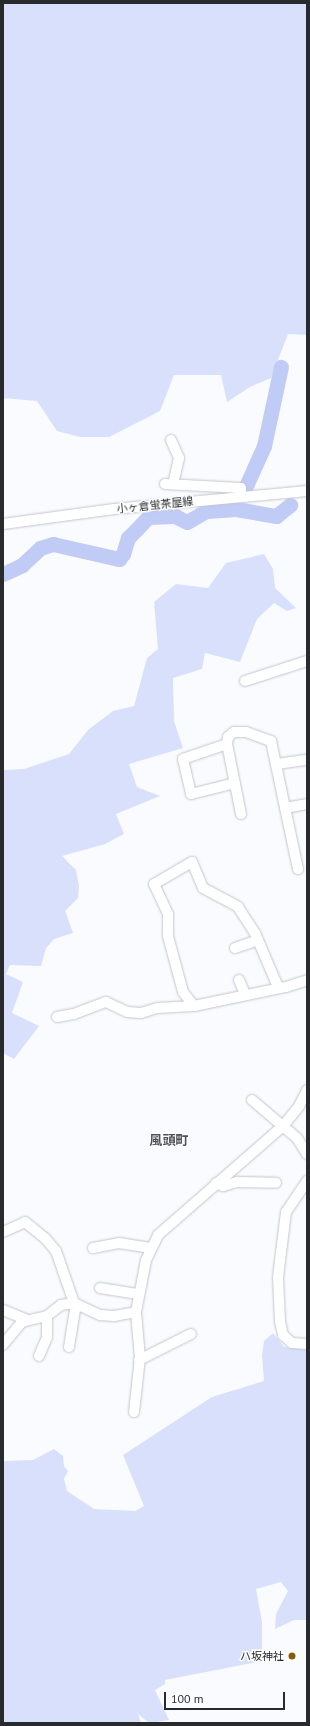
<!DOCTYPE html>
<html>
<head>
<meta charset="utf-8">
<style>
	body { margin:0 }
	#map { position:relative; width:310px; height:1726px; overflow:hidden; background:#fafbfe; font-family:"PT Sans","Noto Sans JP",sans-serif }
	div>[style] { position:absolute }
	.green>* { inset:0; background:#d9e0fc }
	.river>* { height:15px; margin:-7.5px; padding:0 7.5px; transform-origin:7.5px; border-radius:7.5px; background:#c0cbf6 }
	.roads { filter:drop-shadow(0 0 1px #c3c5ce) drop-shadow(0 0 1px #c3c5ce) }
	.minor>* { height:10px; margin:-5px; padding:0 5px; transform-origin:5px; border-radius:5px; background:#fff }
	.dots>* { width:11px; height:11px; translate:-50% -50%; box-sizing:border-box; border:2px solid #fff; border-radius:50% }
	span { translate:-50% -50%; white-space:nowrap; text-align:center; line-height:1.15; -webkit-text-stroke:3px #fff; paint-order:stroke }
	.street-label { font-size:11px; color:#292a2d }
	.poi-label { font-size:11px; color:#292a2d }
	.right { translate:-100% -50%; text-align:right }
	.quarter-label { font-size:13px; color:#50525a; font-weight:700 }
	.frame { position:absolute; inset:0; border:4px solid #292a2d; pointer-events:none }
	.scale { position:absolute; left:164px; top:1692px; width:121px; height:18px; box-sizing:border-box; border:2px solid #292a2d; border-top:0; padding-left:5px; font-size:12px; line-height:14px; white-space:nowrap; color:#292a2d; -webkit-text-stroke:3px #fff; paint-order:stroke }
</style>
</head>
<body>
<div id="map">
	<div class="green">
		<div style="clip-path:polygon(3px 3px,307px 3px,307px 335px,288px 334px,271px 378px,250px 387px,227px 402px,221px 375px,174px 375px,160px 411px,109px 437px,80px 437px,57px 431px,37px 401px,3px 398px)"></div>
		<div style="clip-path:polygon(264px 554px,273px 569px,275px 588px,296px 608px,287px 611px,274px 603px,257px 619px,240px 662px,205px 653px,202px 669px,173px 678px,174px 721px,183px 748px,129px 764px,137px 787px,160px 796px,116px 814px,124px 834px,105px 844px,62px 856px,76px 870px,79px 886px,78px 898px,65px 911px,73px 933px,54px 939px,46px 948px,41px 966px,10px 965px,6px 974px,23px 982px,12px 1013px,39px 1026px,14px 1059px,3px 1053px,3px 770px,24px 769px,69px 754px,88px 730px,113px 711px,134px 706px,147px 658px,158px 649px,154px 602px,176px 584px,208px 588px,226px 563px)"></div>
		<div style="clip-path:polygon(273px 1333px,284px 1347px,307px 1350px,307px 1620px,294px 1620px,275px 1629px,276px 1614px,288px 1591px,281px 1582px,256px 1589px,262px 1622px,262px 1661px,165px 1680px,165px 1684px,155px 1690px,169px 1720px,149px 1723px,138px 1714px,141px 1723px,3px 1723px,3px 1461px,33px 1460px,54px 1449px,63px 1456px,64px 1466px,68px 1471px,64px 1479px,67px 1491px,94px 1509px,135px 1511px,144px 1506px,123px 1455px,212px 1397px,264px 1381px,262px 1355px,264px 1341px)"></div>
	</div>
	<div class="river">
		<div style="left:246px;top:486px;width:44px;rotate:-65.8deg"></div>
		<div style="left:264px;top:446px;width:81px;rotate:-77.9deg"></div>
		<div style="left:3px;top:574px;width:21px;rotate:-25deg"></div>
		<div style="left:22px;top:565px;width:25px;rotate:-43deg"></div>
		<div style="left:40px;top:548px;width:14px;rotate:-17deg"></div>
		<div style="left:53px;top:544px;width:68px;rotate:12.8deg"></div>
		<div style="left:119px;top:559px;width:6px;rotate:-51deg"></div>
		<div style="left:123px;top:554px;width:17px;rotate:-73deg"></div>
		<div style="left:128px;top:538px;width:29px;rotate:-46deg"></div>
		<div style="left:148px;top:517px;width:27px;rotate:-2deg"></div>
		<div style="left:175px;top:516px;width:13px;rotate:27deg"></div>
		<div style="left:187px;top:522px;width:22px;rotate:-30deg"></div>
		<div style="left:206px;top:511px;width:30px;rotate:-4deg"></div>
		<div style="left:236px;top:509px;width:41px;rotate:9.9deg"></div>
		<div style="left:276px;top:516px;width:18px;rotate:-38deg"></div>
	</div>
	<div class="roads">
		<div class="minor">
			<div style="left:171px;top:440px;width:20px;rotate:66deg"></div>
			<div style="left:179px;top:458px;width:27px;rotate:103deg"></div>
			<div style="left:165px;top:484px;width:76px;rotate:3deg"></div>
			<div style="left:241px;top:488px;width:8px;rotate:97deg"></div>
			<div style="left:3px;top:524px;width:112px;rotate:-7.7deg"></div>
			<div style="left:114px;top:509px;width:194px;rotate:-5.3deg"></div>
			<div style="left:245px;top:681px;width:65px;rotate:-17.9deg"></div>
			<div style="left:227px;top:744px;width:46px;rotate:161.2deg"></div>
			<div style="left:183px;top:759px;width:36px;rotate:77deg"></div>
			<div style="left:191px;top:794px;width:45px;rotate:-14deg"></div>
			<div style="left:277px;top:764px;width:30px;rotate:-8deg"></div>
			<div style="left:285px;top:808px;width:22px;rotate:-10deg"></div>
			<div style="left:241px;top:814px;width:71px;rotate:-101.3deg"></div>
			<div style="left:227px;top:744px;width:7px;rotate:-82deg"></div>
			<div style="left:228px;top:737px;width:8px;rotate:-40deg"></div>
			<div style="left:234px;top:732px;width:12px"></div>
			<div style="left:246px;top:732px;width:27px;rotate:20deg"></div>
			<div style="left:271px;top:741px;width:131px;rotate:78.1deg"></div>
			<div style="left:235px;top:948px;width:24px;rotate:-19deg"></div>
			<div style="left:239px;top:980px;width:15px;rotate:67deg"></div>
			<div style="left:194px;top:1006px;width:18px;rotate:-128deg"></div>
			<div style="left:183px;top:992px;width:58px;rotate:-105deg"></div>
			<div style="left:168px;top:936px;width:22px;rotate:-90deg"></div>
			<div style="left:168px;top:914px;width:33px;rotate:-115deg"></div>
			<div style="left:154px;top:884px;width:44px;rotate:-30.1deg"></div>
			<div style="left:192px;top:862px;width:28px;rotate:67deg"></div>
			<div style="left:203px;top:888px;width:40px;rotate:28deg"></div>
			<div style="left:238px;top:907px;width:31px;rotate:57deg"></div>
			<div style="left:255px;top:933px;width:59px;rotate:66.9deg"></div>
			<div style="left:57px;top:1017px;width:17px;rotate:-10deg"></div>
			<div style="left:74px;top:1014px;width:34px;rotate:-21deg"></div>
			<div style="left:106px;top:1002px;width:23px;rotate:25deg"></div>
			<div style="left:127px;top:1012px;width:14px;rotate:4deg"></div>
			<div style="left:141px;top:1013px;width:17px;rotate:-17deg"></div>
			<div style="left:157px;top:1008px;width:37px;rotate:-3deg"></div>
			<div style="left:194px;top:1006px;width:94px;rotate:-11.7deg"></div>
			<div style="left:286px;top:987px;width:22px;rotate:-18deg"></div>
			<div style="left:252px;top:1100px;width:59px;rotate:40.2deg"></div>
			<div style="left:297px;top:1138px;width:19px;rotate:58deg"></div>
			<div style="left:307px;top:1181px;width:37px;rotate:124deg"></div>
			<div style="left:286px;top:1212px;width:65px;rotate:97deg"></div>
			<div style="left:278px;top:1277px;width:44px;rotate:87.4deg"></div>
			<div style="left:280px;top:1321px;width:14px;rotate:78deg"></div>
			<div style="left:283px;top:1335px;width:12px;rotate:42deg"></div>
			<div style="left:292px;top:1343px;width:15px;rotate:4deg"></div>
			<div style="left:216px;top:1183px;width:8px;rotate:23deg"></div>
			<div style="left:223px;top:1186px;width:15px;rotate:-16deg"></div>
			<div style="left:237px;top:1182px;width:39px;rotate:1deg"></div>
			<div style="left:3px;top:1232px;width:24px;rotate:-24deg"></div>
			<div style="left:25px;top:1222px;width:26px;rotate:39deg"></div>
			<div style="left:45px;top:1238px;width:17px;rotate:50deg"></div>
			<div style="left:56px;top:1251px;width:55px;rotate:70.9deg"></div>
			<div style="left:74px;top:1303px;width:13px;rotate:171deg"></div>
			<div style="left:61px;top:1305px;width:18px;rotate:142deg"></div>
			<div style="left:47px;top:1316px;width:26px;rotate:167deg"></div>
			<div style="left:22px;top:1322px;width:30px;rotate:130deg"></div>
			<div style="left:93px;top:1248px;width:26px;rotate:-11deg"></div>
			<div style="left:119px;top:1243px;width:33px;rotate:9deg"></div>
			<div style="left:100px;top:1288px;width:39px;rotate:9deg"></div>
			<div style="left:74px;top:1303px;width:29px;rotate:25deg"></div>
			<div style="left:100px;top:1315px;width:14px;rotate:4deg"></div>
			<div style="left:114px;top:1316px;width:22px;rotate:-10deg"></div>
			<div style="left:136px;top:1312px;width:53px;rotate:-79.1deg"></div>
			<div style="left:146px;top:1260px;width:28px;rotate:-64deg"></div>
			<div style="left:158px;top:1235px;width:166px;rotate:-41.1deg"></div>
			<div style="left:283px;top:1126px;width:26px;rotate:-51deg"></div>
			<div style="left:299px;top:1106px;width:18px;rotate:-63deg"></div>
			<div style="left:3px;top:1310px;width:27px;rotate:22deg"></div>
			<div style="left:69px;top:1347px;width:44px;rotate:-80.8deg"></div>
			<div style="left:39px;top:1356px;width:21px;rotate:-67deg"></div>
			<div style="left:47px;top:1337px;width:21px;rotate:-90deg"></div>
			<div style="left:139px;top:1360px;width:58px;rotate:-26.6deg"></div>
			<div style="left:134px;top:1412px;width:54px;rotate:-83.7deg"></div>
			<div style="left:140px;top:1358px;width:46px;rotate:-95deg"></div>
		</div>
	</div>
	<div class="dots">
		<div style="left:292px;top:1656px;background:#8c5904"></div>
	</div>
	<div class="street-label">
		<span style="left:155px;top:505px;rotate:-6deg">小ヶ倉蛍茶屋線</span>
	</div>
	<div class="poi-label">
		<span class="right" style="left:284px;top:1656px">ハ坂神社</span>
	</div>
	<div class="quarter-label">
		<span style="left:169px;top:1141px">風頭町</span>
	</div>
	<div class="frame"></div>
	<div class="scale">100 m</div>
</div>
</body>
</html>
